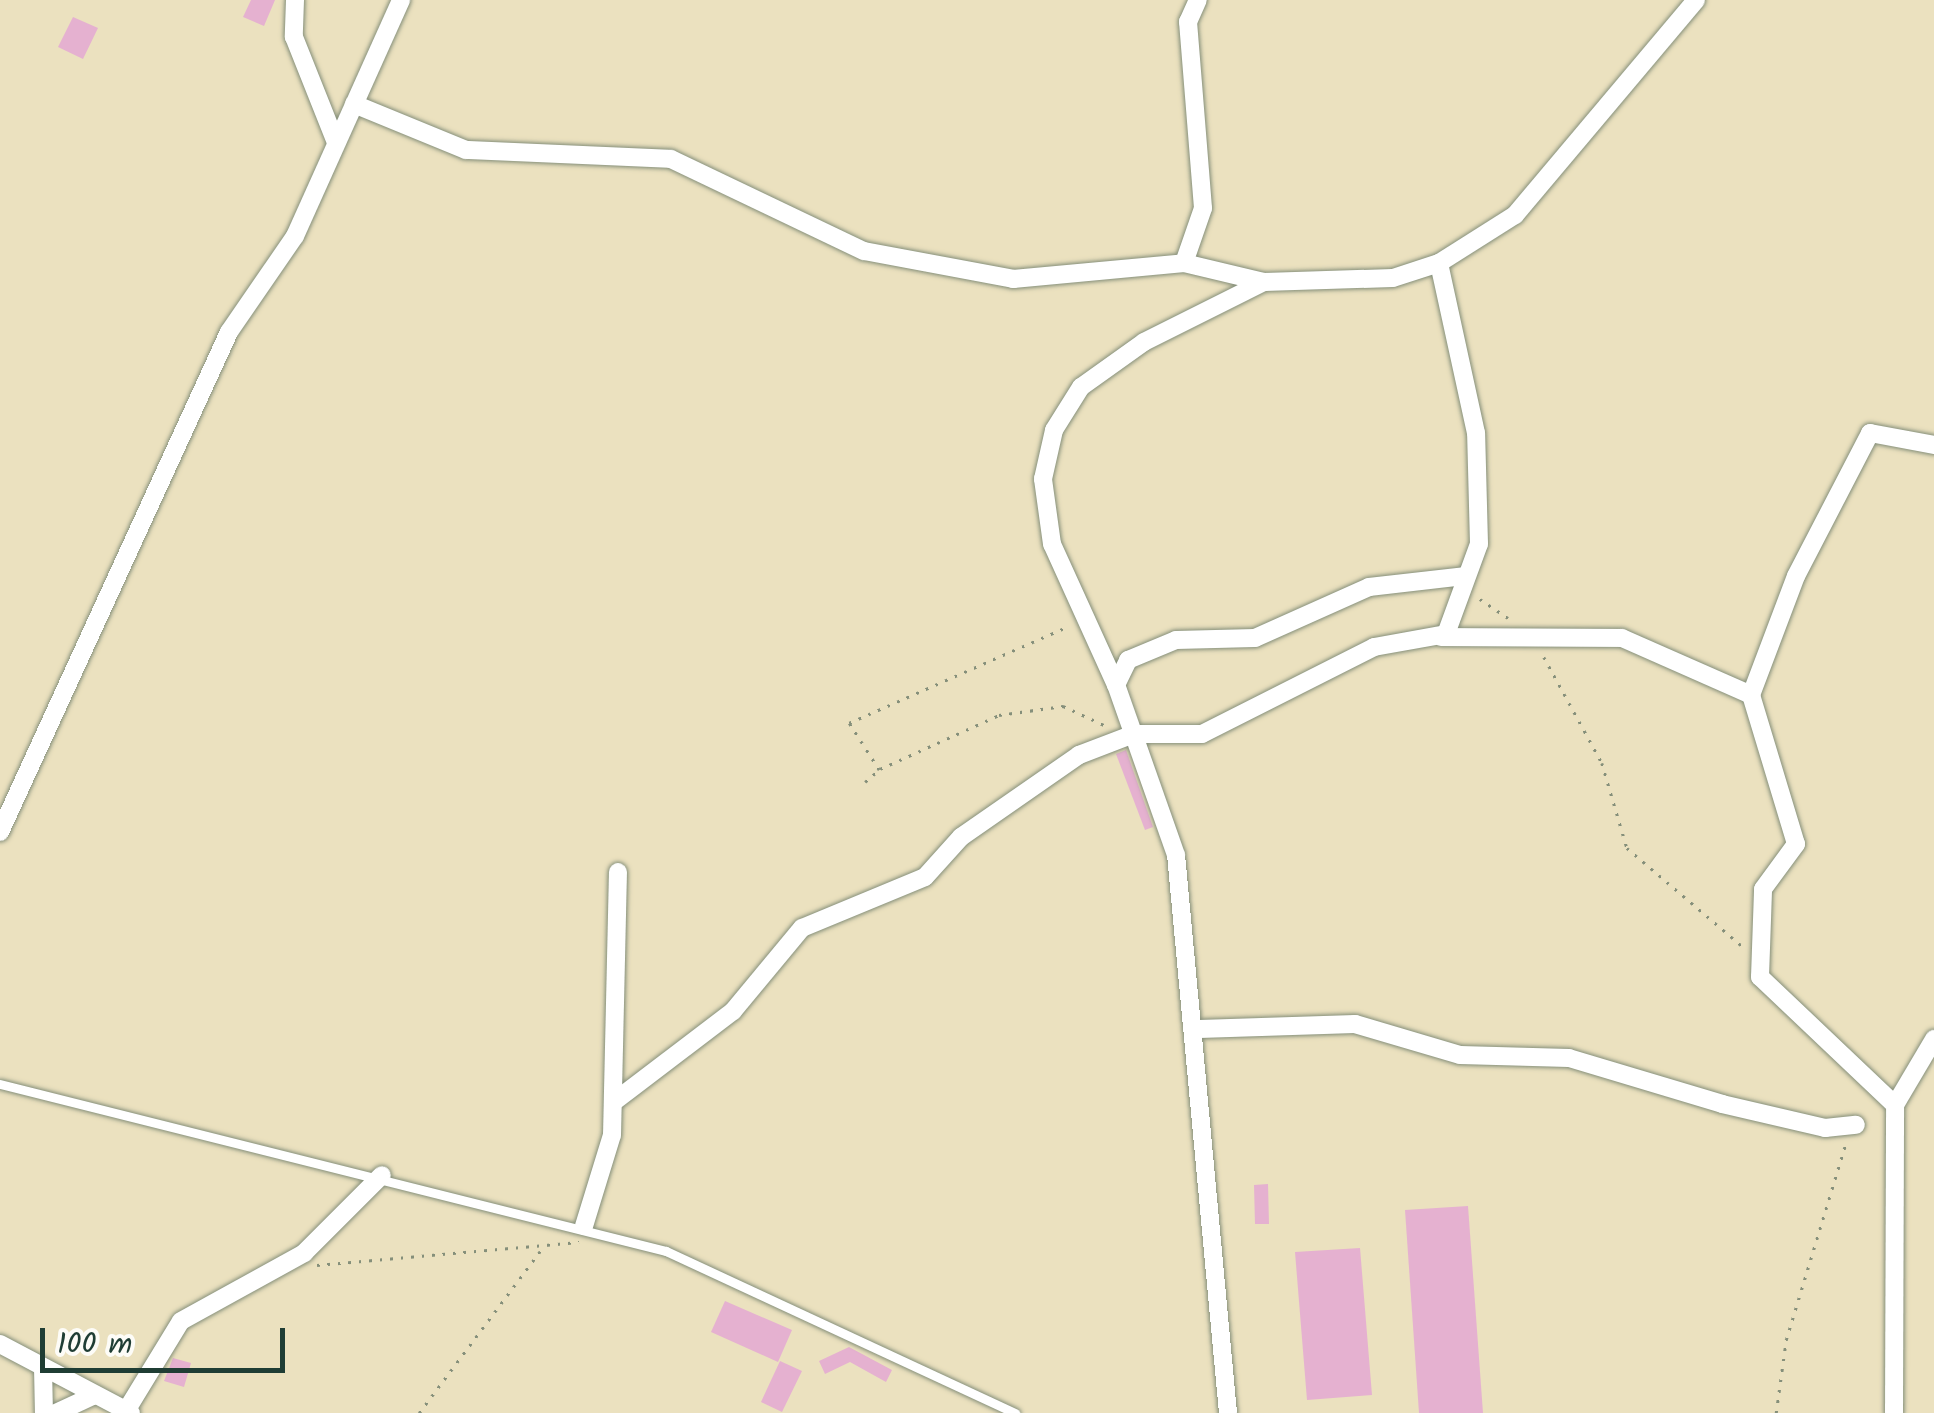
<!DOCTYPE html>
<html>
<head>
<meta charset="utf-8">
<style>
	body { margin:0 }
	#map { position:relative; width:1934px; height:1413px; overflow:hidden; background:#ebe1bf; font-family:Kalam,sans-serif }
	div>[style] { position:absolute }
	.building>* { inset:0; background:#e5b1d0 }
	.path>* { height:2.5px; margin-top:-1.25px; transform-origin:0; background:repeating-linear-gradient(90deg,#858f7a 0 2.5px,transparent 0 10.5px) }
	.roads { filter:drop-shadow(0 0 2px #858f7a) drop-shadow(0 0 2px #858f7a) }
	.lane>* { height:9px; margin:-4.5px; padding:0 4.5px; transform-origin:4.5px; border-radius:4.5px; background:#fff }
	.street>* { height:18px; margin:-9px; padding:0 9px; transform-origin:9px; border-radius:9px; background:#fff }
	span { translate:-50% -50%; white-space:nowrap; text-align:center; line-height:1.15; -webkit-text-stroke:9px #fdfcf7; paint-order:stroke }
	.scale { position:absolute; left:40px; top:1328px; width:245px; height:45px; box-sizing:border-box; border:5px solid #1f3d34; border-top:0; padding-left:12px; font-size:30px; line-height:35px; white-space:nowrap; color:#1f3d34; -webkit-text-stroke:8px #fdfcf7; paint-order:stroke }
</style>
</head>
<body>
<div id="map">
	<div class="building">
		<div style="clip-path:polygon(251px 0,275px 0,264px 26px,243px 17px)"></div>
		<div style="clip-path:polygon(73px 17px,98px 28px,83px 59px,58px 47px)"></div>
		<div style="clip-path:polygon(1126px 750px,1153px 827px,1145px 830px,1116px 754px)"></div>
		<div style="clip-path:polygon(1268px 1184px,1269px 1224px,1255px 1224px,1254px 1185px)"></div>
		<div style="clip-path:polygon(1468px 1206px,1483px 1413px,1419px 1413px,1405px 1210px)"></div>
		<div style="clip-path:polygon(1360px 1248px,1372px 1395px,1307px 1400px,1295px 1252px)"></div>
		<div style="clip-path:polygon(725px 1301px,792px 1330px,778px 1362px,711px 1332px)"></div>
		<div style="clip-path:polygon(849px 1347px,892px 1370px,886px 1382px,850px 1362px,825px 1374px,819px 1361px)"></div>
		<div style="clip-path:polygon(173px 1358px,191px 1363px,184px 1387px,164px 1381px)"></div>
		<div style="clip-path:polygon(780px 1361px,802px 1371px,782px 1412px,761px 1402px)"></div>
	</div>
	<div class="path">
		<div style="left:1480px;top:599px;width:34px;rotate:34deg"></div>
		<div style="left:1544px;top:657px;width:121px;rotate:61.3deg"></div>
		<div style="left:1602px;top:763px;width:89px;rotate:73.6deg"></div>
		<div style="left:1627px;top:848px;width:151px;rotate:40.4deg"></div>
		<div style="left:880px;top:769px;width:131px;rotate:-24.4deg"></div>
		<div style="left:999px;top:715px;width:65px;rotate:-8deg"></div>
		<div style="left:1063px;top:706px;width:45px;rotate:24.9deg"></div>
		<div style="left:865px;top:782px;width:18px;rotate:-41deg"></div>
		<div style="left:879px;top:770px;width:56px;rotate:-122.6deg"></div>
		<div style="left:849px;top:723px;width:240px;rotate:-23.8deg"></div>
		<div style="left:317px;top:1265px;width:263px;rotate:-5deg"></div>
		<div style="left:419px;top:1413px;width:202px;rotate:-53.2deg"></div>
		<div style="left:1776px;top:1413px;width:74px;rotate:-82.2deg"></div>
		<div style="left:1786px;top:1340px;width:207px;rotate:-73.1deg"></div>
	</div>
	<div class="roads">
		<div class="lane">
			<div style="left:0;top:1084px;width:687px;rotate:14.08deg"></div>
			<div style="left:666px;top:1251px;width:385px;rotate:24.9deg"></div>
		</div>
		<div class="street">
			<div style="left:295px;top:0;width:37px;rotate:92deg"></div>
			<div style="left:294px;top:37px;width:111px;rotate:68.3deg"></div>
			<div style="left:354px;top:104px;width:121px;rotate:22.3deg"></div>
			<div style="left:466px;top:150px;width:205px;rotate:2.5deg"></div>
			<div style="left:671px;top:159px;width:214px;rotate:25.5deg"></div>
			<div style="left:864px;top:251px;width:152px;rotate:10.6deg"></div>
			<div style="left:1013px;top:279px;width:172px;rotate:-5.3deg"></div>
			<div style="left:1184px;top:263px;width:82px;rotate:13.4deg"></div>
			<div style="left:1264px;top:282px;width:129px;rotate:-1.8deg"></div>
			<div style="left:1393px;top:278px;width:48px;rotate:-18.1deg"></div>
			<div style="left:1439px;top:263px;width:90px;rotate:-32.3deg"></div>
			<div style="left:1515px;top:215px;width:281px;rotate:-49.9deg"></div>
			<div style="left:1184px;top:263px;width:58px;rotate:-70.9deg"></div>
			<div style="left:1203px;top:208px;width:187px;rotate:-94.6deg"></div>
			<div style="left:1188px;top:22px;width:24px;rotate:-66deg"></div>
			<div style="left:1441px;top:637px;width:181px;rotate:0.3deg"></div>
			<div style="left:1622px;top:638px;width:141px;rotate:23.8deg"></div>
			<div style="left:1116px;top:685px;width:28px;rotate:-64deg"></div>
			<div style="left:1128px;top:660px;width:52px;rotate:-22.6deg"></div>
			<div style="left:1176px;top:640px;width:79px;rotate:-1.5deg"></div>
			<div style="left:1255px;top:638px;width:125px;rotate:-24.1deg"></div>
			<div style="left:1369px;top:587px;width:98px;rotate:-6.5deg"></div>
			<div style="left:0;top:832px;width:550px;rotate:-65.39deg"></div>
			<div style="left:229px;top:332px;width:116px;rotate:-55.5deg"></div>
			<div style="left:295px;top:236px;width:259px;rotate:-65.8deg"></div>
			<div style="left:1199px;top:1029px;width:156px;rotate:-1.8deg"></div>
			<div style="left:1355px;top:1024px;width:109px;rotate:16.4deg"></div>
			<div style="left:1460px;top:1055px;width:109px;rotate:1.6deg"></div>
			<div style="left:1569px;top:1058px;width:160px;rotate:16.7deg"></div>
			<div style="left:1722px;top:1104px;width:106px;rotate:13.1deg"></div>
			<div style="left:1825px;top:1128px;width:31px;rotate:-6deg"></div>
			<div style="left:615px;top:1101px;width:148px;rotate:-37.3deg"></div>
			<div style="left:733px;top:1011px;width:108px;rotate:-50.3deg"></div>
			<div style="left:802px;top:928px;width:133px;rotate:-22.5deg"></div>
			<div style="left:925px;top:877px;width:54px;rotate:-48deg"></div>
			<div style="left:961px;top:837px;width:144px;rotate:-34.8deg"></div>
			<div style="left:1079px;top:755px;width:59px;rotate:-20.9deg"></div>
			<div style="left:1134px;top:734px;width:68px"></div>
			<div style="left:1202px;top:734px;width:193px;rotate:-26.8deg"></div>
			<div style="left:1374px;top:647px;width:73px;rotate:-10.2deg"></div>
			<div style="left:1446px;top:634px;width:96px;rotate:-69.9deg"></div>
			<div style="left:1479px;top:544px;width:111px;rotate:-91.5deg"></div>
			<div style="left:1476px;top:433px;width:174px;rotate:-102.3deg"></div>
			<div style="left:1895px;top:1105px;width:186px;rotate:-136.5deg"></div>
			<div style="left:1760px;top:977px;width:88px;rotate:-88deg"></div>
			<div style="left:1763px;top:889px;width:56px;rotate:-53.7deg"></div>
			<div style="left:1796px;top:844px;width:156px;rotate:-106.8deg"></div>
			<div style="left:1751px;top:695px;width:127px;rotate:-69.3deg"></div>
			<div style="left:1796px;top:576px;width:161px;rotate:-62.6deg"></div>
			<div style="left:1870px;top:433px;width:65px;rotate:10.6deg"></div>
			<div style="left:584px;top:1226px;width:95px;rotate:-72.9deg"></div>
			<div style="left:612px;top:1135px;width:263px;rotate:-88.7deg"></div>
			<div style="left:0;top:1344px;width:148px;rotate:27.8deg"></div>
			<div style="left:43px;top:1367px;width:46px;rotate:88.8deg"></div>
			<div style="left:126px;top:1411px;width:105px;rotate:-58.6deg"></div>
			<div style="left:181px;top:1321px;width:141px;rotate:-28.9deg"></div>
			<div style="left:304px;top:1253px;width:110px;rotate:-45deg"></div>
			<div style="left:56px;top:1413px;width:40px;rotate:-25deg"></div>
			<div style="left:1228px;top:1413px;width:560px;rotate:-95.32deg"></div>
			<div style="left:1176px;top:855px;width:180px;rotate:-109.4deg"></div>
			<div style="left:1116px;top:685px;width:155px;rotate:-114.4deg"></div>
			<div style="left:1052px;top:544px;width:66px;rotate:-97.9deg"></div>
			<div style="left:1043px;top:479px;width:50px;rotate:-77.3deg"></div>
			<div style="left:1054px;top:430px;width:51px;rotate:-57.9deg"></div>
			<div style="left:1081px;top:387px;width:77px;rotate:-35.5deg"></div>
			<div style="left:1144px;top:342px;width:134px;rotate:-26.6deg"></div>
			<div style="left:1894px;top:1413px;width:308px;rotate:-89.8deg"></div>
			<div style="left:1895px;top:1105px;width:77px;rotate:-59.4deg"></div>
		</div>
	</div>
	<div class="scale">100 m</div>
</div>
</body>
</html>
